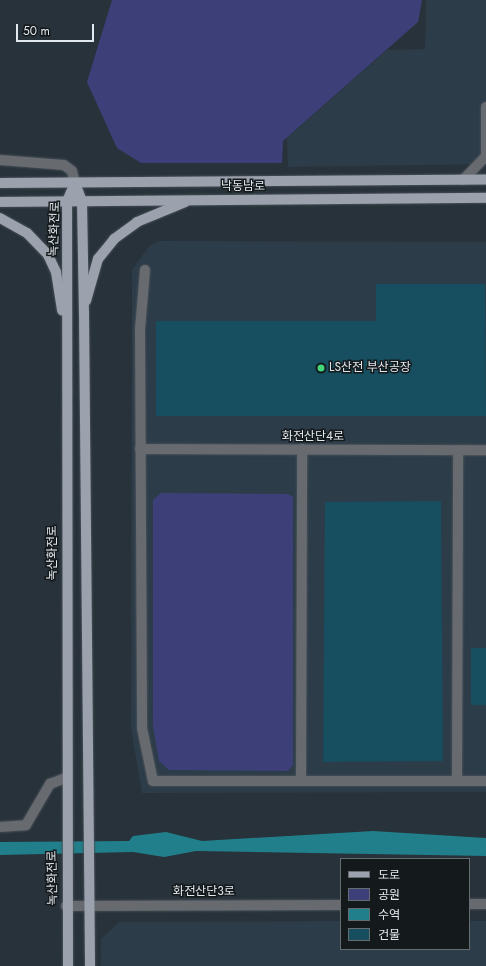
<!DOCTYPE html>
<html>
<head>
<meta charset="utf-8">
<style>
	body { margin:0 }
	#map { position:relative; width:486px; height:966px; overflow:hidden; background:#28323a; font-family:Jost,"Noto Sans KR",sans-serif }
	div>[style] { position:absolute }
	.built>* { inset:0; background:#2d3c49 }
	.green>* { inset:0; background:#3d4078 }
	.water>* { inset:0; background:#207f8a }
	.building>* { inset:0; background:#174e60 }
	.roads { filter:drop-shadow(0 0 1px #464f57) drop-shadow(0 0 1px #464f57) }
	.minor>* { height:10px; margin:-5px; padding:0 5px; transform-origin:5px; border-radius:5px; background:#676a6f }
	.major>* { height:10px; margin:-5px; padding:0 5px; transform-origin:5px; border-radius:5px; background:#9ca2ad }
	.dots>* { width:11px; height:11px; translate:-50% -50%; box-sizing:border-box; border:2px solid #14191c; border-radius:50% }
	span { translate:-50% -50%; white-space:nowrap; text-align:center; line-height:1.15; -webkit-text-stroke:3px #14191c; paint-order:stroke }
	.street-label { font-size:12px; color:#e2e9ee }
	.poi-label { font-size:12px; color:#e2e9ee }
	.left { translate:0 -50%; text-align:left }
	.legend { position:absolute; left:340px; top:858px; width:130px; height:92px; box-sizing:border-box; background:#14191c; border:1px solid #666c70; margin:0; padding:5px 7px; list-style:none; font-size:12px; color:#e2e9ee }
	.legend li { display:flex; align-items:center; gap:8px; height:20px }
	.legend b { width:20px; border:1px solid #666c70 }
	.scale { position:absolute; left:16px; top:24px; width:78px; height:18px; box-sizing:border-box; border:2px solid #e2e9ee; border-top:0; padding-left:5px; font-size:12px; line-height:14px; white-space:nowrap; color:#e2e9ee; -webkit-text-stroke:3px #14191c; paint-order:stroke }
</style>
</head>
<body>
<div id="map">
	<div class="built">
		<div style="clip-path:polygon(426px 0,486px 0,486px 164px,288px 167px,287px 138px,387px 50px,425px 49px)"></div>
		<div style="clip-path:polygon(160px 241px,486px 242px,486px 792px,142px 793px,131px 729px,132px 270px,150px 245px)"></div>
		<div style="clip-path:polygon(341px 921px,341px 949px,469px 949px,469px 921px,486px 921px,486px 966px,101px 966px,101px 939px,119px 922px)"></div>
	</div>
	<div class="green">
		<div style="clip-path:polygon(112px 0,422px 0,418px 22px,283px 141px,282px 163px,141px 163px,117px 148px,87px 82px)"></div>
		<div style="clip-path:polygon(161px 493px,288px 494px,293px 497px,293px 765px,288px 771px,169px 770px,159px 761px,153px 726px,153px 500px)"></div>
	</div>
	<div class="water">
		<div style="clip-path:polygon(373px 831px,486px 838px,486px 856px,196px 851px,164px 857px,133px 852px,0 855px,0 842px,129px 841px,133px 836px,166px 832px,202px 841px)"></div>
	</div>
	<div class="building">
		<div style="clip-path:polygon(376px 284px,485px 284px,486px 416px,156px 416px,156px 321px,376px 321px)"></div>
		<div style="clip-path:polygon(441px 501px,443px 761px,323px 762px,325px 502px)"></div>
		<div style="clip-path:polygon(471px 648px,486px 648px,486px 705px,471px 705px)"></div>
	</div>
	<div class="roads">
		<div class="minor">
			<div style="left:486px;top:156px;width:49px;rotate:-90deg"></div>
			<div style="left:0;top:160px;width:64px;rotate:4.5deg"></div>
			<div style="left:64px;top:165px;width:10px;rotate:37deg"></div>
			<div style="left:72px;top:171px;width:12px;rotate:76deg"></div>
			<div style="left:463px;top:180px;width:33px;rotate:-46deg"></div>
			<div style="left:145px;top:270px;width:59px;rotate:94.8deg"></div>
			<div style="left:140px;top:329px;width:399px;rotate:89.7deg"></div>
			<div style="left:142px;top:728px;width:54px;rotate:78.3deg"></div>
			<div style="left:153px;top:781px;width:333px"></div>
			<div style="left:140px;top:449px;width:346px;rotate:0.2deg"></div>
			<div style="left:301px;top:781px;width:332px;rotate:-89.8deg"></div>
			<div style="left:457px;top:781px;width:331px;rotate:-89.8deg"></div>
			<div style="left:0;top:827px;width:26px;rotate:-4deg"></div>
			<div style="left:26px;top:825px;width:48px;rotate:-59.7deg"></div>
			<div style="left:50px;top:784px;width:17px;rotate:-21deg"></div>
			<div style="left:469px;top:904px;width:17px"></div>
			<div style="left:66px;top:906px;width:275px;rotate:-0.2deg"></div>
		</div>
		<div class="major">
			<div style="left:0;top:183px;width:486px;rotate:-0.4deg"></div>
			<div style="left:75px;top:183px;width:19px;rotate:69deg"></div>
			<div style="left:82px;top:201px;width:112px;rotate:89deg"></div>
			<div style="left:84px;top:313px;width:653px;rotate:89.47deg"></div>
			<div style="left:0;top:202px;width:486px;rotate:-0.5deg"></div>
			<div style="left:0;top:218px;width:31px;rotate:29deg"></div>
			<div style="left:27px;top:233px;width:30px;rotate:46deg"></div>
			<div style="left:48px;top:255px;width:19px;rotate:65deg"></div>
			<div style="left:56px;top:272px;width:39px;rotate:81deg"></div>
			<div style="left:86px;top:301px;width:44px;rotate:-74.1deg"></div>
			<div style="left:98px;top:259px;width:26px;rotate:-51deg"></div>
			<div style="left:114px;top:239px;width:29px;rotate:-36deg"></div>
			<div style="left:137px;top:222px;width:52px;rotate:-22.6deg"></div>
			<div style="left:68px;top:966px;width:765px;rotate:-90.07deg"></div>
			<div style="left:67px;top:201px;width:20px;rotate:-66deg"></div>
		</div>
	</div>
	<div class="dots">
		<div style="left:321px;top:368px;background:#42d77b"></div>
	</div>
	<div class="street-label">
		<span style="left:243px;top:187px">낙동남로</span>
		<span style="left:55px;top:229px;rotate:-88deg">녹산화전로</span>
		<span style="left:313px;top:437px">화전산단4로</span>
		<span style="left:53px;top:553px;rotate:-90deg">녹산화전로</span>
		<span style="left:53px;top:878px;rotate:-91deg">녹산화전로</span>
		<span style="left:204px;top:892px">화전산단3로</span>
	</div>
	<div class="poi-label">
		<span class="left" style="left:329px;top:368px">LS산전 부산공장</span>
	</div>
	<ul class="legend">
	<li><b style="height:5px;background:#9ca2ad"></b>도로</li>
	<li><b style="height:11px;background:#3d4078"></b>공원</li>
	<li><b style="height:11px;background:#207f8a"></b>수역</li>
	<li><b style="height:11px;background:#174e60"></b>건물</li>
	</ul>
	<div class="scale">50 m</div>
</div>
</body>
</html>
